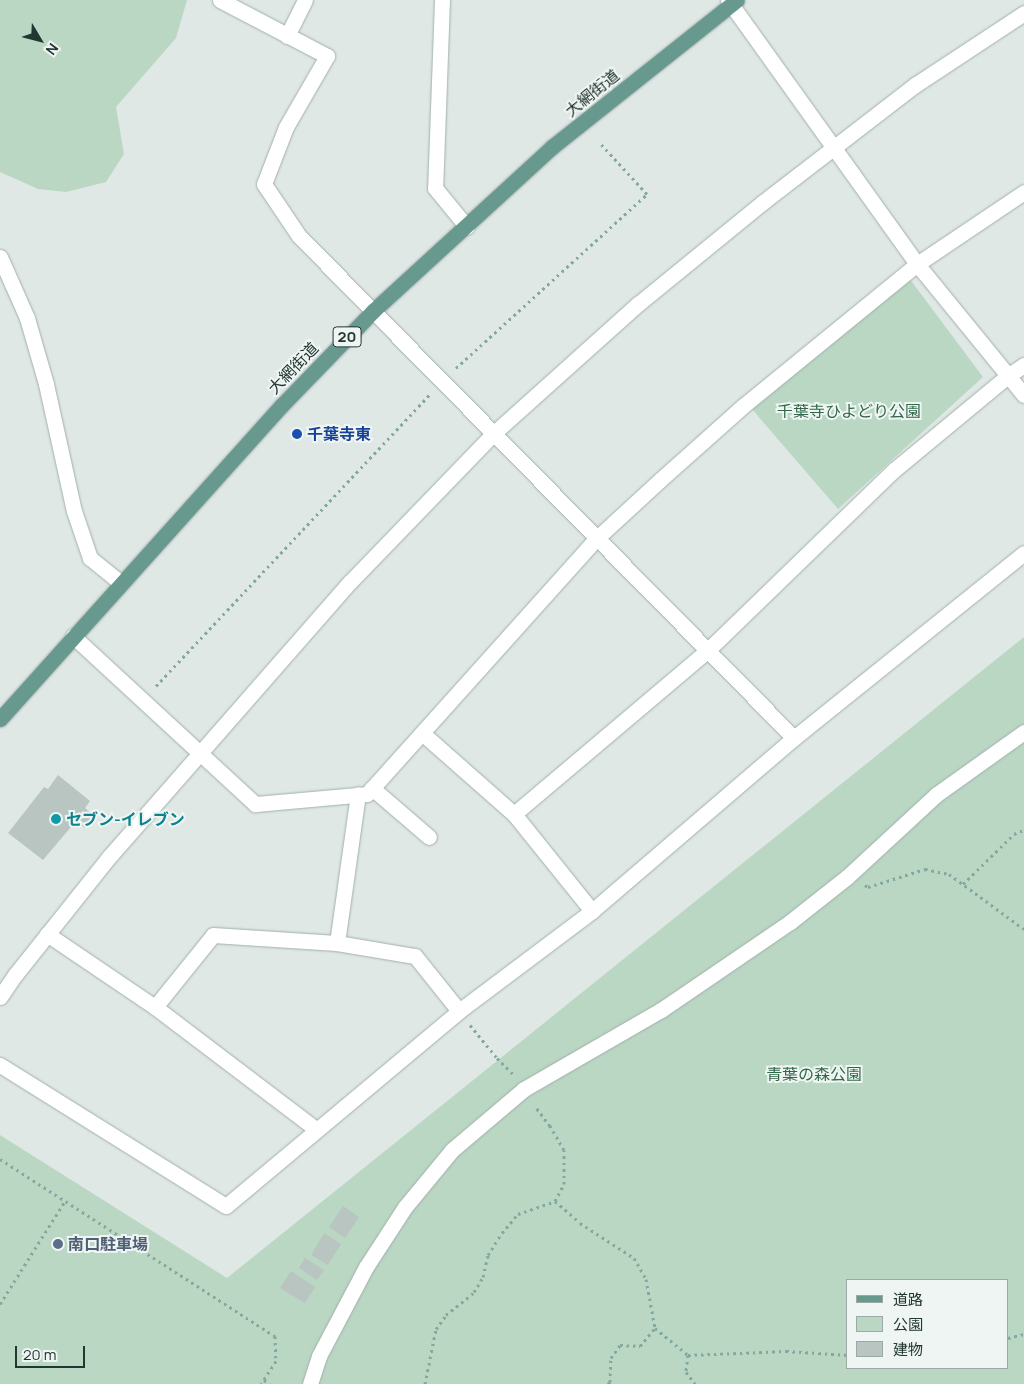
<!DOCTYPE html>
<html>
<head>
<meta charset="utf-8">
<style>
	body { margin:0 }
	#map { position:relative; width:1024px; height:1384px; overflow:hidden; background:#dfe8e5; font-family:Manrope,"Noto Sans JP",sans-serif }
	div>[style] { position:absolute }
	.green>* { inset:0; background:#bad7c4 }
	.building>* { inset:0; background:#b8c5c1 }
	.path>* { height:3px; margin-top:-1.5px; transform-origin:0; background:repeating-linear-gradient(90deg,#83a89f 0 2.5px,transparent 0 6.5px) }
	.roads { filter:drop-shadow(0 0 1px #a3afac) drop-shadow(0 0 1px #a3afac) }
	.minor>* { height:15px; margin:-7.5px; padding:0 7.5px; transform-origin:7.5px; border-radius:7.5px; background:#fff }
	.major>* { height:15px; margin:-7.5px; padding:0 7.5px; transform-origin:7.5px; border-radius:7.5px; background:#68998f }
	.dots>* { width:14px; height:14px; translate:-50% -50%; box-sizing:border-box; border:2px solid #eff5f2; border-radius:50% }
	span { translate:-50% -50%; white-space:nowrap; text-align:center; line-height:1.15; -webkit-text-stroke:4px #eff5f2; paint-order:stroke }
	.shield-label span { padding:1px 4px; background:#eff5f2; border:1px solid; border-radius:4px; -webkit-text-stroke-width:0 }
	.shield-label { font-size:15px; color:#223632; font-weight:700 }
	.street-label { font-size:16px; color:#223632 }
	.park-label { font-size:16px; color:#31684a }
	.transit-label { font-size:16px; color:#164399; font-weight:700 }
	.left { translate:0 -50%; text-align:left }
	.culture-label { font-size:16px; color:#0d838f; font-weight:700 }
	.service-label { font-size:16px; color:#4e5e75; font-weight:700 }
	.legend { position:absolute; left:846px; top:1279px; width:162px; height:90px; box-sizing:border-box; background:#eff5f2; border:1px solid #9da9a5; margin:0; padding:6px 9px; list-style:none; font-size:15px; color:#223632 }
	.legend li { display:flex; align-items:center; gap:10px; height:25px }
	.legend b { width:25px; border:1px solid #9da9a5 }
	.north { position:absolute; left:15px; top:15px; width:50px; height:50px; -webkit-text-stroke:4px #eff5f2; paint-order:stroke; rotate:127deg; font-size:14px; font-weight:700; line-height:20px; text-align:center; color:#223632 }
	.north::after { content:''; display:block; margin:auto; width:18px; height:22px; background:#223632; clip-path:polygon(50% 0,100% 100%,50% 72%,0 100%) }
	.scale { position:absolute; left:15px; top:1346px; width:70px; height:22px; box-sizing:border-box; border:2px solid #223632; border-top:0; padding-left:6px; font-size:15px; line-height:18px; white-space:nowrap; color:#223632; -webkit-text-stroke:4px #eff5f2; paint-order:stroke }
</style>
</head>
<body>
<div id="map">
	<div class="green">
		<div style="clip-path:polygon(0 0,187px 0,176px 38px,116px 107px,124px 154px,106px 182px,66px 192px,38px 189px,0 172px)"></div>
		<div style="clip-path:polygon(909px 278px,983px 377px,838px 509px,752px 409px)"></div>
		<div style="clip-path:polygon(evenodd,1024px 637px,1024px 1384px,0 1384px,0 1135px,227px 1278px,1024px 637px,848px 1280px,1008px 1280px,1008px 1368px,848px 1368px,848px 1280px)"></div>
	</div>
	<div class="building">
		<div style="clip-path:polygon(58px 775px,90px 801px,85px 808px,94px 816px,85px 828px,76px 821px,43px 860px,8px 833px,44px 787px,48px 789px)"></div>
		<div style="clip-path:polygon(343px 1206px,359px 1217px,345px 1238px,329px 1227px)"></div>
		<div style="clip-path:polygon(324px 1233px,341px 1244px,328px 1265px,311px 1255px)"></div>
		<div style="clip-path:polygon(305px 1258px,324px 1270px,317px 1280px,299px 1268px)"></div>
		<div style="clip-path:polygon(291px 1271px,315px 1287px,305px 1303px,280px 1288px)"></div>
	</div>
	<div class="path">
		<div style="left:456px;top:368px;width:258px;rotate:-42.3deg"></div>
		<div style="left:647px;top:194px;width:71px;rotate:-132.7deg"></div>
		<div style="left:156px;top:686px;width:399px;rotate:-46.8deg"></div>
		<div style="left:963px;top:884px;width:71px;rotate:-44.4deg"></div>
		<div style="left:1014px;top:834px;width:11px;rotate:-22deg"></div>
		<div style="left:865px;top:885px;width:4px;rotate:34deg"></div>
		<div style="left:868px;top:887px;width:60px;rotate:-17.5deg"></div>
		<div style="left:925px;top:869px;width:25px;rotate:12deg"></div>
		<div style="left:949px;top:874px;width:93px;rotate:36.3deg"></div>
		<div style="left:470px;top:1025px;width:43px;rotate:50.7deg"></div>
		<div style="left:497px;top:1058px;width:24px;rotate:45deg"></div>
		<div style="left:0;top:1159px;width:327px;rotate:32.8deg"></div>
		<div style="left:275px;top:1336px;width:25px;rotate:88deg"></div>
		<div style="left:276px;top:1361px;width:27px;rotate:123deg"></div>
		<div style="left:555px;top:1201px;width:33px;rotate:41deg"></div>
		<div style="left:580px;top:1223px;width:64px;rotate:32.9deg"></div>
		<div style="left:634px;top:1258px;width:24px;rotate:60deg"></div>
		<div style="left:646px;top:1279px;width:50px;rotate:79.6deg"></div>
		<div style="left:655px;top:1328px;width:43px;rotate:39.3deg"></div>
		<div style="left:688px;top:1355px;width:98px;rotate:-2.3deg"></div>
		<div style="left:786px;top:1351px;width:62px;rotate:3.7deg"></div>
		<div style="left:0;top:1304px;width:122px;rotate:-57.7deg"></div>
		<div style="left:1008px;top:1338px;width:16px;rotate:-14deg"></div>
		<div style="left:688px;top:1355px;width:17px;rotate:97deg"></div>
		<div style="left:686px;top:1372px;width:15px;rotate:53deg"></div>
		<div style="left:264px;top:1380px;width:7px;rotate:34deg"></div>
		<div style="left:425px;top:1384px;width:56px;rotate:-78.7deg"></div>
		<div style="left:436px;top:1329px;width:17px;rotate:-54deg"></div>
		<div style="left:446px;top:1315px;width:36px;rotate:-39deg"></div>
		<div style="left:474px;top:1292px;width:17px;rotate:-59deg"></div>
		<div style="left:483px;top:1277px;width:23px;rotate:-77deg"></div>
		<div style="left:488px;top:1255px;width:26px;rotate:-58deg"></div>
		<div style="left:502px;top:1233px;width:25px;rotate:-50deg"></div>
		<div style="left:518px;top:1214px;width:39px;rotate:-19deg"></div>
		<div style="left:555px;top:1201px;width:19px;rotate:-62deg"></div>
		<div style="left:564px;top:1184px;width:34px;rotate:-90deg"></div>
		<div style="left:564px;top:1150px;width:28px;rotate:-120deg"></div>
		<div style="left:550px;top:1126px;width:26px;rotate:-127deg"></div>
		<div style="left:608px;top:1384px;width:3px;rotate:-45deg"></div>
		<div style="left:610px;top:1382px;width:24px;rotate:-88deg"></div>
		<div style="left:611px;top:1358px;width:16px;rotate:-55deg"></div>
		<div style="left:620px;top:1345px;width:20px;rotate:3deg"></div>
		<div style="left:640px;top:1346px;width:23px;rotate:-50deg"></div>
	</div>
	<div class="roads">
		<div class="minor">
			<div style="left:220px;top:0;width:121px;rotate:27.6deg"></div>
			<div style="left:327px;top:56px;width:82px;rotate:120deg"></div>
			<div style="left:286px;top:127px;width:61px;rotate:111.1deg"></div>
			<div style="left:264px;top:184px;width:63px;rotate:56.1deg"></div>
			<div style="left:299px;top:236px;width:705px;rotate:45.4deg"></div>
			<div style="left:442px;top:0;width:188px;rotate:92.1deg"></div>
			<div style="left:435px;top:188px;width:50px;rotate:50.6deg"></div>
			<div style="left:728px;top:0;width:325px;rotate:54.4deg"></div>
			<div style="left:917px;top:264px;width:169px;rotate:50.8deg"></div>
			<div style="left:287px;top:36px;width:40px;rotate:-63.4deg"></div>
			<div style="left:0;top:257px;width:67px;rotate:66.1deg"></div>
			<div style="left:27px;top:318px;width:69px;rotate:73.9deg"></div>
			<div style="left:46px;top:384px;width:130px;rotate:77.6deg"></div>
			<div style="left:74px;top:511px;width:50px;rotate:71.2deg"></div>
			<div style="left:90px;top:558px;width:40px;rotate:39deg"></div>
			<div style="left:73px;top:636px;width:248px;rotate:42.7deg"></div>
			<div style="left:255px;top:804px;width:112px;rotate:-5.1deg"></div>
			<div style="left:367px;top:794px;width:344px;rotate:-48.1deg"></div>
			<div style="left:597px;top:538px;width:86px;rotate:-42.6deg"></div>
			<div style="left:660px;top:480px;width:111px;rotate:-41.7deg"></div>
			<div style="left:743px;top:406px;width:225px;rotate:-39.2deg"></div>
			<div style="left:917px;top:264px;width:129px;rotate:-33.9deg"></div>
			<div style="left:422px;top:733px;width:123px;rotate:41.4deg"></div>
			<div style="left:514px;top:814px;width:124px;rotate:51.2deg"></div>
			<div style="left:372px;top:788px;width:75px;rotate:40.7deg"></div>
			<div style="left:514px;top:814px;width:254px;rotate:-40.2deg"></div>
			<div style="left:708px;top:650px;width:259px;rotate:-44.1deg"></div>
			<div style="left:894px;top:470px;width:149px;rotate:-39.6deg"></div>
			<div style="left:1009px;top:375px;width:18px;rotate:-34deg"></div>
			<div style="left:47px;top:934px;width:130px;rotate:34.1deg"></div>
			<div style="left:155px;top:1007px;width:202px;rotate:37.2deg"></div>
			<div style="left:337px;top:943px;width:150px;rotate:-82deg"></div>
			<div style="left:0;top:997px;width:27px;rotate:-56deg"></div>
			<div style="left:15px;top:975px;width:151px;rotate:-51.5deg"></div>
			<div style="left:109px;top:857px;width:366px;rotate:-48.8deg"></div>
			<div style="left:350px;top:582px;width:207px;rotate:-46deg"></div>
			<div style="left:494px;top:433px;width:193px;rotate:-41.9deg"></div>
			<div style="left:638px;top:304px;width:161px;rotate:-39.2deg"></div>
			<div style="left:763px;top:202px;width:192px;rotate:-37.6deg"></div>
			<div style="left:915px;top:85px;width:131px;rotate:-33.4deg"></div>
			<div style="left:155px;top:1007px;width:92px;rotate:-51.1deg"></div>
			<div style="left:213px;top:935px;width:124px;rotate:3.7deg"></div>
			<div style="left:337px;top:943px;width:79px;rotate:9.5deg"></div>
			<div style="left:415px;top:956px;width:70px;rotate:51.3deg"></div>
			<div style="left:0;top:1065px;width:266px;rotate:32deg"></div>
			<div style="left:226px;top:1206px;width:304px;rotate:-39.9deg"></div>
			<div style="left:459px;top:1011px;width:166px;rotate:-36.9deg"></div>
			<div style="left:592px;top:911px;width:266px;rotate:-40.6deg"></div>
			<div style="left:794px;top:738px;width:295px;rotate:-38.8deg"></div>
			<div style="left:310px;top:1384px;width:29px;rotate:-72deg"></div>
			<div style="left:319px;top:1356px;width:101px;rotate:-62.2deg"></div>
			<div style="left:366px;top:1267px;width:72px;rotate:-57deg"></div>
			<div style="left:405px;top:1207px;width:74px;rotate:-50.5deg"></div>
			<div style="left:452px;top:1150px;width:94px;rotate:-40.3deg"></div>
			<div style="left:524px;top:1089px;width:158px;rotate:-30deg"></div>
			<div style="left:661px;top:1010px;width:156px;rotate:-34.3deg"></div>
			<div style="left:790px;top:922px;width:73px;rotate:-38.3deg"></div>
			<div style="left:847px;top:877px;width:122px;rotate:-42.7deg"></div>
			<div style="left:937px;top:794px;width:107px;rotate:-35.5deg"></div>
		</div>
		<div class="major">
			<div style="left:0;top:719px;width:422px;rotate:-48.1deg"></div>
			<div style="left:282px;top:405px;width:131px;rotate:-45.9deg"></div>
			<div style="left:373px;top:311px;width:243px;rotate:-42.5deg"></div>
			<div style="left:552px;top:147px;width:236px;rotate:-38.5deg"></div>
		</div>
	</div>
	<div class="dots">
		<div style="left:297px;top:434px;background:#1a4fb4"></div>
		<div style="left:56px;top:819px;background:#0f9aa8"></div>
		<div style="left:58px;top:1244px;background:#5c6f8a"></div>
	</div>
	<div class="shield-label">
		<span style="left:347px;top:337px">20</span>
	</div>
	<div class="street-label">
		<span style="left:592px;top:93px;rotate:-39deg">大網街道</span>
		<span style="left:293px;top:368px;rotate:-46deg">大網街道</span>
	</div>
	<div class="park-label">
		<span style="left:849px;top:411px">千葉寺ひよどり公園</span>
		<span style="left:814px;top:1074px">青葉の森公園</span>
	</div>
	<div class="transit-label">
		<span class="left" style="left:307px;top:434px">千葉寺東</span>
	</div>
	<div class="culture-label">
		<span class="left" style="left:66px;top:819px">セブン-イレブン</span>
	</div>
	<div class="service-label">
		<span class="left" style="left:68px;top:1244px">南口駐車場</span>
	</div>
	<ul class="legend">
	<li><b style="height:6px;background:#68998f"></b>道路</li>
	<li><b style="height:14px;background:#bad7c4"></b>公園</li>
	<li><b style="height:14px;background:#b8c5c1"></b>建物</li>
	</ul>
	<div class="north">N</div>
	<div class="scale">20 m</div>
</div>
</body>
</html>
